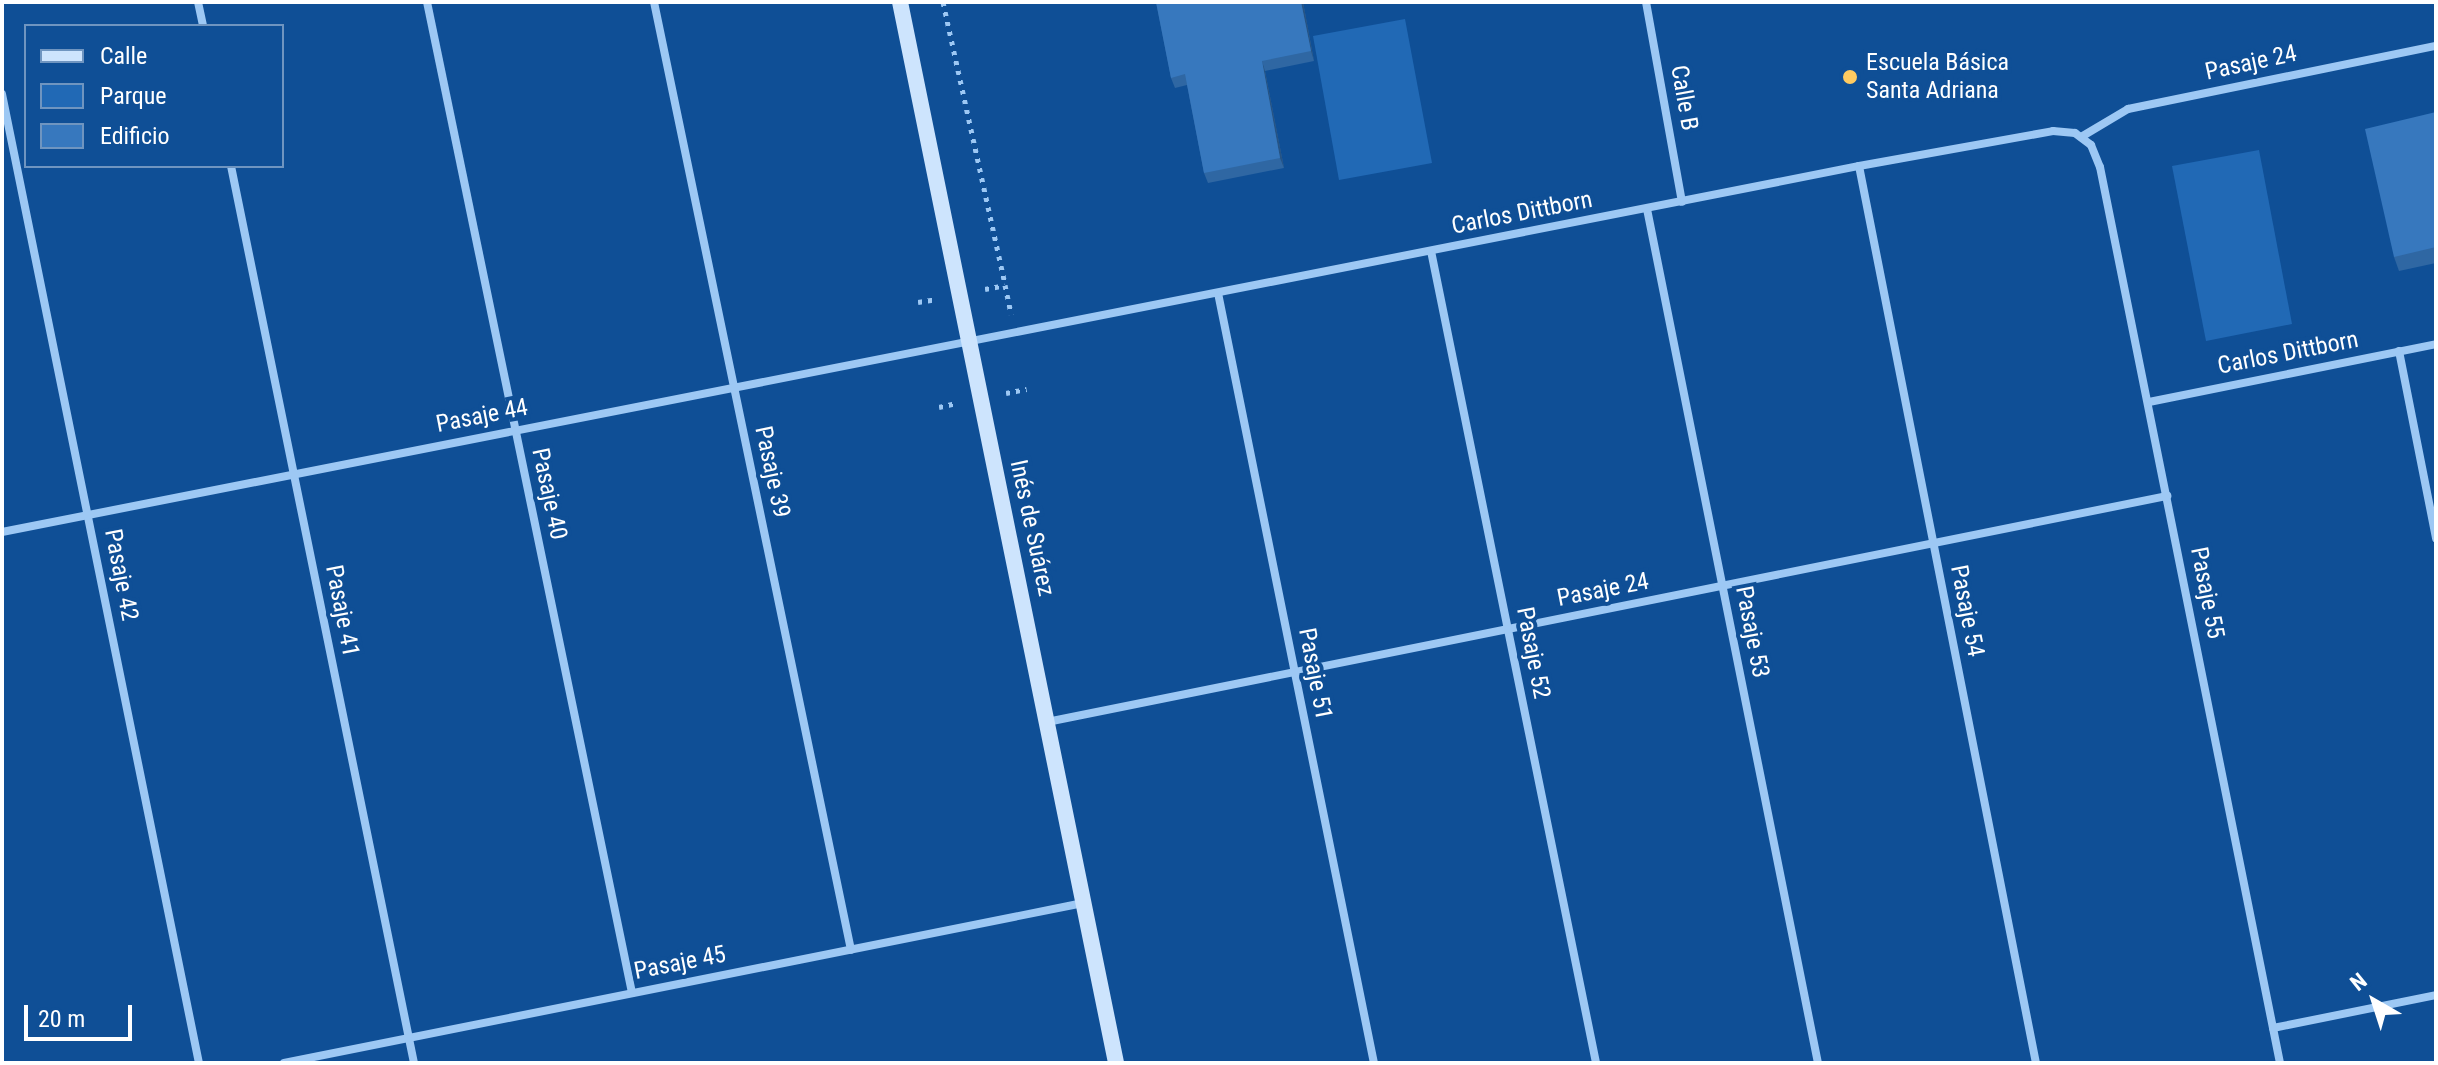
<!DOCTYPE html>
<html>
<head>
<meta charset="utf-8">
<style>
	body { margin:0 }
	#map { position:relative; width:2438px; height:1065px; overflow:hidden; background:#0f4f96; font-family:"Roboto Condensed",sans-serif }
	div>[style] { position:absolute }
	.green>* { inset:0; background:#2169b5 }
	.path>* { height:5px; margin-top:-2.5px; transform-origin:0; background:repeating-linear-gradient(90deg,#9dc8f4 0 4px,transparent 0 10px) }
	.street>* { height:8px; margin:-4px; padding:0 4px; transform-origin:4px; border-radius:4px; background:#9dc8f4 }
	.secondary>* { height:16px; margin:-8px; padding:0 8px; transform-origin:8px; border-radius:8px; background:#cde4fd }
	.wall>* { inset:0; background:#2f67a3 }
	.shaded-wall>* { inset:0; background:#265485 }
	.building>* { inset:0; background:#3778be }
	.dots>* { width:22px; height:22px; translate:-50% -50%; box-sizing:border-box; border:4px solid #0f4f96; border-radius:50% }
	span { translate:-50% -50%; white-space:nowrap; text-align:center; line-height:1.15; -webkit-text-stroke:8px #0f4f96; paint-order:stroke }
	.poi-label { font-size:24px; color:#fff }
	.left { translate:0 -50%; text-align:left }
	.street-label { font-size:24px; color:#fff }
	.frame { position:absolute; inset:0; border:4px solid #fff; pointer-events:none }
	.legend { position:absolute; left:24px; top:24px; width:260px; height:144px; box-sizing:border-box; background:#0f4f96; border:2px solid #6f95c0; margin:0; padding:10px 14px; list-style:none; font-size:24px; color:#fff }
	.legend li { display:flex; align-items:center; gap:16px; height:40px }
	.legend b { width:40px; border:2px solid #6f95c0 }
	.north { position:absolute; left:2334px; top:961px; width:80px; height:80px; -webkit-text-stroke:6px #0f4f96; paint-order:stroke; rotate:321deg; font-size:22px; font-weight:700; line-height:32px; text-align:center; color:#fff }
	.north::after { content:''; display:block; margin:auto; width:28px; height:36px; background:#fff; clip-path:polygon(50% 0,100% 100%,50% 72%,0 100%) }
	.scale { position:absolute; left:24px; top:1005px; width:108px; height:36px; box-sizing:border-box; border:4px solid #fff; border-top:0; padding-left:10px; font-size:24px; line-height:28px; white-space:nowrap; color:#fff; -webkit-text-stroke:6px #0f4f96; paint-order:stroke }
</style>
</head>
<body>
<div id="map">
	<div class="green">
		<div style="clip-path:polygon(1405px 19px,1432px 163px,1339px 180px,1313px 36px)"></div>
		<div style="clip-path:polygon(2259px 150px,2292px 324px,2206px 341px,2172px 166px)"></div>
	</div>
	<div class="path">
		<div style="left:943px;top:2px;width:290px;rotate:77.6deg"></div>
		<div style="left:985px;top:289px;width:20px;rotate:-11deg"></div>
		<div style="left:1005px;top:285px;width:30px;rotate:78deg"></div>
		<div style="left:918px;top:302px;width:18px;rotate:-9deg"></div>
		<div style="left:1006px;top:393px;width:21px;rotate:-11deg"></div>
		<div style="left:939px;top:407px;width:18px;rotate:-13deg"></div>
	</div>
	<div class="street">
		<div style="left:198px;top:2px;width:25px;rotate:78deg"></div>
		<div style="left:427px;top:2px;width:1012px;rotate:78.31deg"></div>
		<div style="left:654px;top:2px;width:968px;rotate:78.26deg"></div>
		<div style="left:1646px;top:2px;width:203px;rotate:79.8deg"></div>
		<div style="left:2px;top:94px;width:989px;rotate:78.51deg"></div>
		<div style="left:2081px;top:137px;width:55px;rotate:-30.8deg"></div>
		<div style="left:2128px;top:109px;width:314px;rotate:-11.6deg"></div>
		<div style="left:231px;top:166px;width:915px;rotate:78.47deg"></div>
		<div style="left:1859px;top:166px;width:914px;rotate:78.84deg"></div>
		<div style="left:1647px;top:209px;width:871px;rotate:78.68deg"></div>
		<div style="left:1431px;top:251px;width:829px;rotate:78.51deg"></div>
		<div style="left:1218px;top:293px;width:786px;rotate:78.55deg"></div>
		<div style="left:2399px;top:351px;width:191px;rotate:78.8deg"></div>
		<div style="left:2149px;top:402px;width:293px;rotate:-11.4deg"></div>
		<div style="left:2px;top:532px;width:1893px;rotate:-11.15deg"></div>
		<div style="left:1859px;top:166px;width:197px;rotate:-10.2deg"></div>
		<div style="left:2053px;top:131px;width:22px;rotate:5deg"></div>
		<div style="left:2075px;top:133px;width:20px;rotate:37deg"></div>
		<div style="left:2091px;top:145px;width:24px;rotate:68deg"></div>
		<div style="left:2100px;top:167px;width:914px;rotate:78.64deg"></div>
		<div style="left:1047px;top:722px;width:1143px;rotate:-11.41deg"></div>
		<div style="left:2273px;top:1028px;width:166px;rotate:-11.4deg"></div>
		<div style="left:284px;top:1063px;width:815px;rotate:-11.32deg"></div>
	</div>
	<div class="secondary">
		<div style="left:900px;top:2px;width:1083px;rotate:78.49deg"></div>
	</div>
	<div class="wall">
		<div style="clip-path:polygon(1156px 2px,1303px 2px,1314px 61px,1265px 71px,1284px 168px,1208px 183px,1204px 173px,1187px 85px,1175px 88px,1171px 78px)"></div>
		<div style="clip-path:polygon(2436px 112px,2436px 263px,2399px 271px,2394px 257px)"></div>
	</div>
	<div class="shaded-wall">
		<div style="clip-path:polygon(1301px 2px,1303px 2px,1314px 61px,1311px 51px)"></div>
		<div style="clip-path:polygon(1262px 61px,1265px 71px,1284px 168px,1280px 158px)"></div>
	</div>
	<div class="building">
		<div style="clip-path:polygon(1156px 2px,1301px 2px,1311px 51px,1262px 61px,1280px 158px,1204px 173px,1185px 74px,1171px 78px)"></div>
		<div style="clip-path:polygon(2436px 112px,2436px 247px,2394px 257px,2365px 129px)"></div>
	</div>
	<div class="dots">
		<div style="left:1850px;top:77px;background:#ffcb61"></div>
	</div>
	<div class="poi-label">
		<span class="left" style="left:1866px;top:77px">Escuela Básica<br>Santa Adriana</span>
	</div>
	<div class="street-label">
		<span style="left:2251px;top:63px;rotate:-12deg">Pasaje 24</span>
		<span style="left:1684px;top:98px;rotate:80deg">Calle B</span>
		<span style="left:1522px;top:213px;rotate:-11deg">Carlos Dittborn</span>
		<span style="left:2288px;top:353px;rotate:-11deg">Carlos Dittborn</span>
		<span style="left:482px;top:416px;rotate:-11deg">Pasaje 44</span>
		<span style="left:772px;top:472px;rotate:78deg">Pasaje 39</span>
		<span style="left:549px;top:494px;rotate:78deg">Pasaje 40</span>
		<span style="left:1032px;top:528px;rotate:78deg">Inés de Suárez</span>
		<span style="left:121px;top:575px;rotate:79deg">Pasaje 42</span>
		<span style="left:1603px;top:590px;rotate:-11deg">Pasaje 24</span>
		<span style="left:2207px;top:593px;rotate:79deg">Pasaje 55</span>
		<span style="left:342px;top:611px;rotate:79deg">Pasaje 41</span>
		<span style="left:1967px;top:611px;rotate:79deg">Pasaje 54</span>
		<span style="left:1752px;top:632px;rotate:79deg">Pasaje 53</span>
		<span style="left:1533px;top:653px;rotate:79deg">Pasaje 52</span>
		<span style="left:1315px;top:674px;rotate:79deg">Pasaje 51</span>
		<span style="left:680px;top:963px;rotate:-11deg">Pasaje 45</span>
	</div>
	<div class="frame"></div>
	<ul class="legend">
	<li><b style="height:10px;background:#cde4fd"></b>Calle</li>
	<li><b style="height:22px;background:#2169b5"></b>Parque</li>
	<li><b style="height:22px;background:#3778be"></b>Edificio</li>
	</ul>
	<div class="north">N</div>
	<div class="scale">20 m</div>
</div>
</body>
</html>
